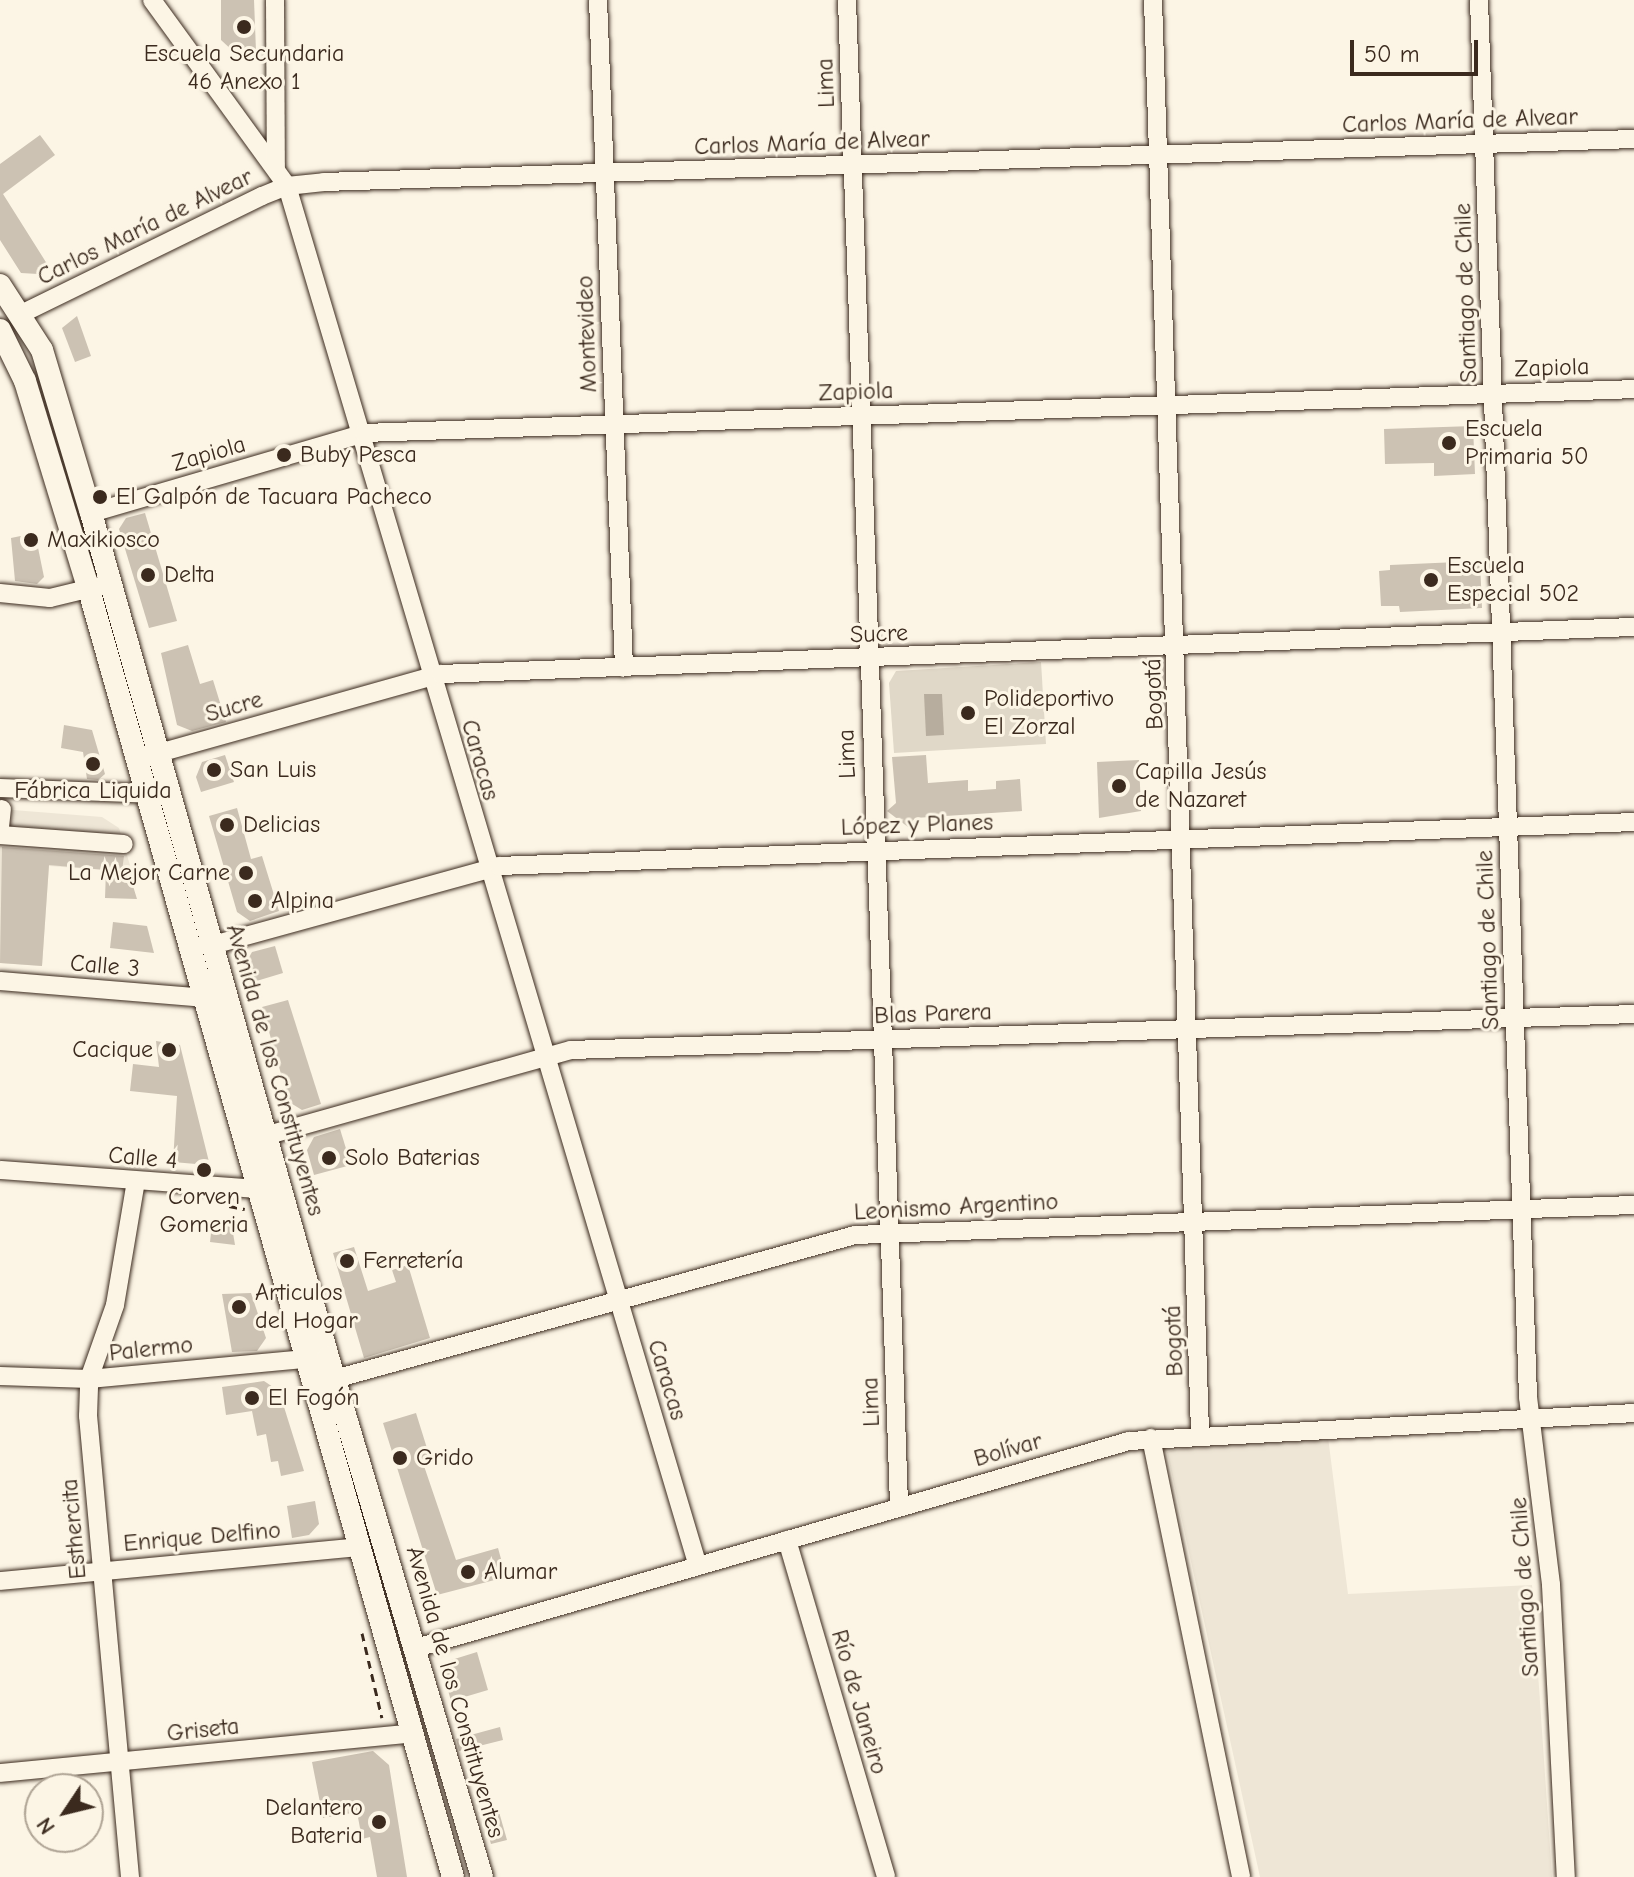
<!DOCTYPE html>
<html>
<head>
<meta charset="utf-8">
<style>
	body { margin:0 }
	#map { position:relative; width:1634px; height:1877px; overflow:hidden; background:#fcf5e5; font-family:"Comic Neue",sans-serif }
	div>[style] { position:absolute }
	.built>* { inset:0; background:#eee6d6 }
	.green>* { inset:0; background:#e0d8c8 }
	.water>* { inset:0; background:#b7ad9e }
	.building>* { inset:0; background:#ccc2b3 }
	.path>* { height:3px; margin-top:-1.5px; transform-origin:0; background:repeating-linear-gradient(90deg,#3b2a1e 0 8px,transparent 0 14px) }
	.roads { filter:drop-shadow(0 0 2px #3b2a1e) drop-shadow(0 0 2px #3b2a1e) }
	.minor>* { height:18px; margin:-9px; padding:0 9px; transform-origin:9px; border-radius:9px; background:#fcf5e5 }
	.major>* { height:22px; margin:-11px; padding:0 11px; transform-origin:11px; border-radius:11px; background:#fcf5e5 }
	.dots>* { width:22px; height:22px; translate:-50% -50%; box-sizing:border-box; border:4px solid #fcf5e5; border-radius:50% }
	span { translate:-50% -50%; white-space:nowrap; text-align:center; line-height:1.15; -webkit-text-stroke:6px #fcf5e5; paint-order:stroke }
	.poi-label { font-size:24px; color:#3b2a1e }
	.left { translate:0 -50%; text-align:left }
	.right { translate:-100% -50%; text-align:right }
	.street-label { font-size:24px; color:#3b2a1e }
	.north { position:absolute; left:24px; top:1773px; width:80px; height:80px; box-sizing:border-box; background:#fcf5e5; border:2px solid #afa495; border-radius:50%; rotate:235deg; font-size:22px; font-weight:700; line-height:32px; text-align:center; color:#3b2a1e }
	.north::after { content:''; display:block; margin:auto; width:28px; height:36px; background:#3b2a1e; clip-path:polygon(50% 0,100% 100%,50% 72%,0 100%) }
	.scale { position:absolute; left:1350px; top:40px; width:128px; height:36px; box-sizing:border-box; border:4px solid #3b2a1e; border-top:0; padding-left:10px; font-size:24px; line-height:28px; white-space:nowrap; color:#3b2a1e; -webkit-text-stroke:6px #fcf5e5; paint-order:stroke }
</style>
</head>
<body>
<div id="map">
	<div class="built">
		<div style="clip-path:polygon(0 809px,102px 817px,119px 828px,132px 872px,49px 866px,42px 966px,0 963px)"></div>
		<div style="clip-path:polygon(1328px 1437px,1348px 1594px,1532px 1585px,1552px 1877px,1260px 1877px,1167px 1452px,1202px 1443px)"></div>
	</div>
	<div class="green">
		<div style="clip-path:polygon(1041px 662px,1046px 744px,894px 753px,889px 683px,896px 671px)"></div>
	</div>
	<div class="water">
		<div style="clip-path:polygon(924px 694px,942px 694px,944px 735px,926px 736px)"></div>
	</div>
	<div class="building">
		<div style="clip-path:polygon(221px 0,254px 0,256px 51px,234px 52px,221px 40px)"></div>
		<div style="clip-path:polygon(40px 135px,55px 155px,3px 194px,49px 267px,38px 274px,21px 273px,0 240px,0 164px)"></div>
		<div style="clip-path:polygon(77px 316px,91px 356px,75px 362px,62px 328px)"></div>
		<div style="clip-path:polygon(1473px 426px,1475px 474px,1434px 476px,1434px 463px,1385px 464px,1384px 429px)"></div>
		<div style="clip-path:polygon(145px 513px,177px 621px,149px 628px,119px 529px,126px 518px)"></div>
		<div style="clip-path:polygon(35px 533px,44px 577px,37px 584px,15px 581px,11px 538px)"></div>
		<div style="clip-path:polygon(1480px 561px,1482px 608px,1400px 612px,1399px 606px,1381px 606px,1379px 571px,1390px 570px,1390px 565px)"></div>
		<div style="clip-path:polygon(188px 645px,200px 684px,213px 680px,226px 722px,192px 731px,177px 725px,161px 653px)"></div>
		<div style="clip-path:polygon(64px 725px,92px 730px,105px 774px,98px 780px,87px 779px,83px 752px,61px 748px)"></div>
		<div style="clip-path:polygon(225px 755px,234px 782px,201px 792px,196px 777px,202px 762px)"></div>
		<div style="clip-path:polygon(926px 755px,928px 783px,968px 780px,968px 791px,996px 789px,996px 781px,1020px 779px,1022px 811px,915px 818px,908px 827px,887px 811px,896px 803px,892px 757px)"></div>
		<div style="clip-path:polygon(1139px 760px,1141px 811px,1099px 818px,1097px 762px)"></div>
		<div style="clip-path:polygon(237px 808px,251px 859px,262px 856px,279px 911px,250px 921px,237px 912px,209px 816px)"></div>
		<div style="clip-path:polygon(2px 847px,124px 856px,122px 871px,129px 873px,137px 899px,105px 898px,106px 870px,49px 865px,42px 966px,0 963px)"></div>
		<div style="clip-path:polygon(113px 922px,147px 926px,154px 953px,110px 948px)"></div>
		<div style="clip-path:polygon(275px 946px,283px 973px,253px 982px,247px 961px,252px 952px)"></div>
		<div style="clip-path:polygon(288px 1000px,321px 1104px,302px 1110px,289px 1102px,262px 1007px)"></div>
		<div style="clip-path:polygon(156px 1041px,180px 1045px,212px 1174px,196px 1172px,196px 1164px,173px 1162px,177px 1096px,130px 1091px,133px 1064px,159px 1067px)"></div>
		<div style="clip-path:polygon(340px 1129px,351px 1165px,314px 1175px,307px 1150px,314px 1137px)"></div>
		<div style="clip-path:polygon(212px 1224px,232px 1227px,235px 1245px,210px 1242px)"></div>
		<div style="clip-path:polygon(354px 1247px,368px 1291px,396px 1282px,392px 1270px,408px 1265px,430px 1338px,364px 1358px,333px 1253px)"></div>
		<div style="clip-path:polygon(251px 1293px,266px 1338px,257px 1351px,232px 1352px,222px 1294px)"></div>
		<div style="clip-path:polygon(264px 1381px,279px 1391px,304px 1471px,281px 1476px,278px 1461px,271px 1462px,266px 1434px,257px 1436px,252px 1411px,226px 1415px,222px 1387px)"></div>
		<div style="clip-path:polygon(416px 1413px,431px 1461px,423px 1463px,456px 1560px,498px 1548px,506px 1577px,437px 1595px,383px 1423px)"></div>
		<div style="clip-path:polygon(315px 1501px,319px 1524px,309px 1535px,292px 1538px,287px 1506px)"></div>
		<div style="clip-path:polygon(477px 1652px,488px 1690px,451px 1701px,442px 1669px,448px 1661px)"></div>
		<div style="clip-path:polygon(500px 1727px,503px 1740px,459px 1751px,456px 1739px)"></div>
		<div style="clip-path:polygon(373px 1751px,389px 1765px,407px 1877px,377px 1877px,370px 1837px,362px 1839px,357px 1812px,323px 1818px,312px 1762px)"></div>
		<div style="clip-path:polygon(499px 1812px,507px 1840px,491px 1844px,483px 1817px)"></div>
	</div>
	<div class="path">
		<div style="left:229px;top:1206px;width:16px;rotate:11deg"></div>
		<div style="left:362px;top:1633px;width:87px;rotate:76.8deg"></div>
	</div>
	<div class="roads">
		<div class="minor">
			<div style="left:152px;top:0;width:230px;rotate:54deg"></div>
			<div style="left:287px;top:186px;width:1440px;rotate:73.42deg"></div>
			<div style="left:275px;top:0;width:168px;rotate:89.7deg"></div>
			<div style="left:598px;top:0;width:668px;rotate:87.77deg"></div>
			<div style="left:847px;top:0;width:1508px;rotate:88.02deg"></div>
			<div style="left:1153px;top:0;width:1435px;rotate:88.12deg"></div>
			<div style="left:1479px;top:0;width:1398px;rotate:87.99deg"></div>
			<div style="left:1528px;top:1397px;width:189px;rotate:83deg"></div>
			<div style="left:1551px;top:1585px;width:292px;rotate:87.1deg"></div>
			<div style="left:21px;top:314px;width:268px;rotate:-26.1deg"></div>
			<div style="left:262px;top:196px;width:27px;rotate:-22deg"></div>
			<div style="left:287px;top:186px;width:37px;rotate:-6deg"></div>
			<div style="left:324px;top:182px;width:1311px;rotate:-1.88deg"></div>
			<div style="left:91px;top:513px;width:284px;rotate:-16.3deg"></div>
			<div style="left:364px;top:433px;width:1271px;rotate:-1.98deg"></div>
			<div style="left:0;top:593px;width:50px;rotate:5.7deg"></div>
			<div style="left:50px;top:598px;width:51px;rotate:-13.5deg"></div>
			<div style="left:145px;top:757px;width:307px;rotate:-15.7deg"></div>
			<div style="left:441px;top:674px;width:1194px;rotate:-2.26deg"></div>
			<div style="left:0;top:788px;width:157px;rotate:2.2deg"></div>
			<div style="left:0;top:827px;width:18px;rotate:-84deg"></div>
			<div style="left:0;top:835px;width:124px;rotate:4.2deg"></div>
			<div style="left:213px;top:945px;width:297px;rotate:-15.4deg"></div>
			<div style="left:499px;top:866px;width:1136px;rotate:-2.22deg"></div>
			<div style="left:0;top:981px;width:207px;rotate:4.7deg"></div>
			<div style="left:254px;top:1139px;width:329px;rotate:-15.7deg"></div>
			<div style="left:571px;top:1050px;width:1064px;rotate:-1.94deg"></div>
			<div style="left:0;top:1170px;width:273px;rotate:4.2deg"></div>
			<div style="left:0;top:1376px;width:89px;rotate:1.9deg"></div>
			<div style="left:89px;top:1379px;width:218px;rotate:-5.3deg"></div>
			<div style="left:306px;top:1359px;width:25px;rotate:37deg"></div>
			<div style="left:326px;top:1374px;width:16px;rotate:11deg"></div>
			<div style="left:342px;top:1377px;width:532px;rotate:-15.47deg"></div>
			<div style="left:855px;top:1235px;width:780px;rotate:-2.21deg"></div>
			<div style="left:1151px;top:1438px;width:448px;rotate:78.4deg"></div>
			<div style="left:787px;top:1540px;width:351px;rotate:73.6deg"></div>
			<div style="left:0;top:1581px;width:362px;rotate:-5.4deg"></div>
			<div style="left:416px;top:1648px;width:742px;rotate:-16.19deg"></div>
			<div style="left:1129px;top:1441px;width:506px;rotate:-3.17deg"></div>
			<div style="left:0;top:1773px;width:414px;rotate:-5.5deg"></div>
			<div style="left:130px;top:1877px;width:463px;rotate:-95.2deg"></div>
			<div style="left:88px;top:1416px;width:37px;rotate:-88deg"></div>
			<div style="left:89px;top:1379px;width:78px;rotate:-70.6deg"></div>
			<div style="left:115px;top:1305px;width:126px;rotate:-80.4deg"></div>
		</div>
		<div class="major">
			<div style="left:0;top:285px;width:77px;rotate:57.1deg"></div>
			<div style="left:42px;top:350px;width:170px;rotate:73.3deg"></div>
			<div style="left:91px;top:513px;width:877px;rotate:74.31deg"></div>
			<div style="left:328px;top:1357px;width:542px;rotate:73.5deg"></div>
			<div style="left:0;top:330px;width:57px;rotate:63.9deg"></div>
			<div style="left:25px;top:381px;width:219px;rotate:73deg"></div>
			<div style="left:89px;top:590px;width:1337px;rotate:74.21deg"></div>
		</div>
	</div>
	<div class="dots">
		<div style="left:244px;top:27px;background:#3b2a1e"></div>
		<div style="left:1449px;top:443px;background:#3b2a1e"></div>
		<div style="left:284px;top:455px;background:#3b2a1e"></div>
		<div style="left:100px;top:497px;background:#3b2a1e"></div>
		<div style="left:31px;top:540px;background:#3b2a1e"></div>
		<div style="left:148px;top:575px;background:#3b2a1e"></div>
		<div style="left:1431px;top:580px;background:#3b2a1e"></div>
		<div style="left:968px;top:713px;background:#3b2a1e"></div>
		<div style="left:93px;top:764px;background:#3b2a1e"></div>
		<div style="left:214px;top:770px;background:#3b2a1e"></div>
		<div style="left:1119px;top:786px;background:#3b2a1e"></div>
		<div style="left:227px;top:825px;background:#3b2a1e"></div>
		<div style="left:246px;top:873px;background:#3b2a1e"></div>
		<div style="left:255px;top:901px;background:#3b2a1e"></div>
		<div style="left:169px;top:1050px;background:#3b2a1e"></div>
		<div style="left:329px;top:1158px;background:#3b2a1e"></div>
		<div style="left:204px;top:1170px;background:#3b2a1e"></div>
		<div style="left:347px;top:1261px;background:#3b2a1e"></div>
		<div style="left:239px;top:1307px;background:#3b2a1e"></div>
		<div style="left:252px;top:1398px;background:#3b2a1e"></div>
		<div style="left:400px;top:1458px;background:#3b2a1e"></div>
		<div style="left:468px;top:1572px;background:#3b2a1e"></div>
		<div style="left:379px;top:1822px;background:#3b2a1e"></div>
	</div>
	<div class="poi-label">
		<span style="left:244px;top:68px">Escuela Secundaria<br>46 Anexo 1</span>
		<span class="left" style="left:1465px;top:443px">Escuela<br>Primaria 50</span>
		<span class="left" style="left:300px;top:455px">Buby Pesca</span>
		<span class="left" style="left:116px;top:497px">El Galpón de Tacuara Pacheco</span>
		<span class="left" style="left:47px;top:540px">Maxikiosco</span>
		<span class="left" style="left:1447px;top:580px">Escuela<br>Especial 502</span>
		<span class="left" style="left:164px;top:575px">Delta</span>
		<span class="left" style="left:984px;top:713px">Polideportivo<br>El Zorzal</span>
		<span class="left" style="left:230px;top:770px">San Luis</span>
		<span class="left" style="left:1135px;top:786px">Capilla Jesús<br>de Nazaret</span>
		<span style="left:93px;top:791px">Fábrica Liquida</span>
		<span class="left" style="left:243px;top:825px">Delicias</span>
		<span class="right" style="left:230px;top:873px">La Mejor Carne</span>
		<span class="left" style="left:271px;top:901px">Alpina</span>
		<span class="right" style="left:153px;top:1050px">Cacique</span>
		<span class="left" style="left:345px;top:1158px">Solo Baterias</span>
		<span style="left:204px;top:1211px">Corven<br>Gomeria</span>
		<span class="left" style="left:363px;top:1261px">Ferretería</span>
		<span class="left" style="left:255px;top:1307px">Articulos<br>del Hogar</span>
		<span class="left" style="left:268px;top:1398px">El Fogón</span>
		<span class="left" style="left:416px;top:1458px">Grido</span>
		<span class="left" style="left:484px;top:1572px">Alumar</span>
		<span class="right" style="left:363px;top:1822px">Delantero<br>Bateria</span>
	</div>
	<div class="street-label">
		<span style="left:826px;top:83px;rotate:-92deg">Lima</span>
		<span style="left:1460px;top:121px;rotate:-2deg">Carlos María de Alvear</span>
		<span style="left:812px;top:143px;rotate:-2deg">Carlos María de Alvear</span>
		<span style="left:145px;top:227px;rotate:-26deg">Carlos María de Alvear</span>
		<span style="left:1466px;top:293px;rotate:-92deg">Santiago de Chile</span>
		<span style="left:587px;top:334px;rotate:-92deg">Montevideo</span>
		<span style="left:1552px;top:368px;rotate:-2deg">Zapiola</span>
		<span style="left:856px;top:392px;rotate:-2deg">Zapiola</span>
		<span style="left:209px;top:454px;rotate:-16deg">Zapiola</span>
		<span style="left:879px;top:634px;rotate:-2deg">Sucre</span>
		<span style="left:1154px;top:694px;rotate:-92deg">Bogotá</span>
		<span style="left:234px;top:707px;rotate:-16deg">Sucre</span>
		<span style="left:847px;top:754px;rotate:-92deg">Lima</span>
		<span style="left:480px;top:760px;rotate:74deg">Caracas</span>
		<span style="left:917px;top:825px;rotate:-2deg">López y Planes</span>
		<span style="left:1488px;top:940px;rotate:-92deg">Santiago de Chile</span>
		<span style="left:105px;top:966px;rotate:5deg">Calle 3</span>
		<span style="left:933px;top:1014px;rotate:-2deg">Blas Parera</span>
		<span style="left:275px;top:1070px;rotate:74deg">Avenida de los Constituyentes</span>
		<span style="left:143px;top:1158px;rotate:5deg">Calle 4</span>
		<span style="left:956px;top:1207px;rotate:-3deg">Leonismo Argentino</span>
		<span style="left:1174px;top:1341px;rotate:-92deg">Bogotá</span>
		<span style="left:151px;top:1349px;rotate:-6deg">Palermo</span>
		<span style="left:667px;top:1380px;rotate:73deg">Caracas</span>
		<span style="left:871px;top:1402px;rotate:-92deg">Lima</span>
		<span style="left:1008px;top:1450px;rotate:-16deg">Bolívar</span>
		<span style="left:74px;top:1529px;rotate:-95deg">Esthercita</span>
		<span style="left:202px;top:1537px;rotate:-5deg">Enrique Delfino</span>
		<span style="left:1525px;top:1587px;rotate:-94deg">Santiago de Chile</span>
		<span style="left:455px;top:1692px;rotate:74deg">Avenida de los Constituyentes</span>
		<span style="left:859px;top:1702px;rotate:74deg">Río de Janeiro</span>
		<span style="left:203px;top:1730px;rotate:-6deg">Griseta</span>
	</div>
	<div class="north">N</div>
	<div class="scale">50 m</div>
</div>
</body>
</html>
